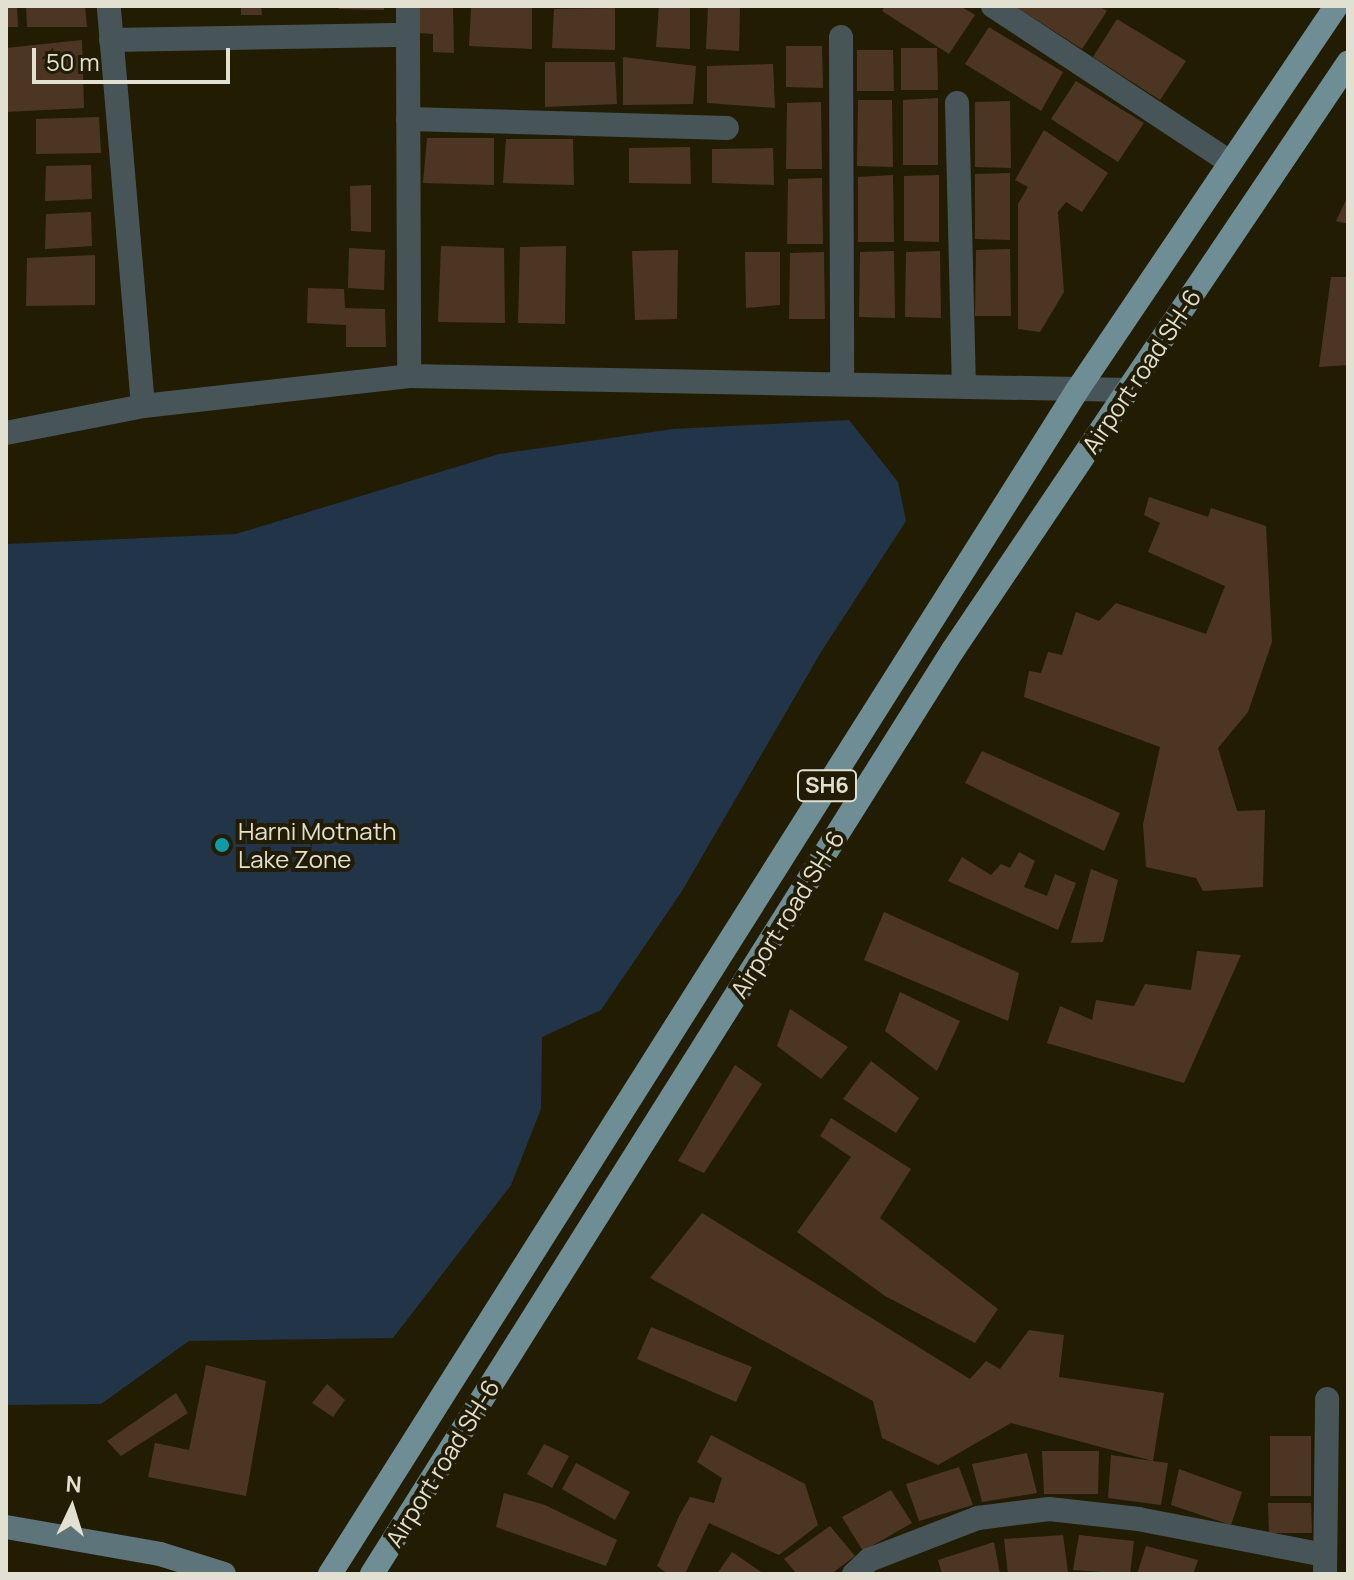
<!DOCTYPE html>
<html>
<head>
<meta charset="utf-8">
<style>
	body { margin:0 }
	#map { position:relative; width:1354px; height:1580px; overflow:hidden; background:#221d02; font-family:Manrope,sans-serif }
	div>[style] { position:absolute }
	.water>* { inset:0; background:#223447 }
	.building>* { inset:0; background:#4d3524 }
	.street>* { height:24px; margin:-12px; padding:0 12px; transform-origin:12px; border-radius:12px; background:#475558 }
	.secondary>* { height:24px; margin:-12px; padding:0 12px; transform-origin:12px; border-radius:12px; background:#5d747a }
	.primary>* { height:24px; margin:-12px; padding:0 12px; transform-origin:12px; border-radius:12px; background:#6f8d94 }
	.dots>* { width:22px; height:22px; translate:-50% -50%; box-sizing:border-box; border:4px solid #221d02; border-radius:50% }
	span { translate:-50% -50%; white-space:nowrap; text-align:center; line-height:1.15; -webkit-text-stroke:8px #221d02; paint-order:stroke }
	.shield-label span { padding:2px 6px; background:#221d02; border:2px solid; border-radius:6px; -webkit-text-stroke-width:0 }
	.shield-label { font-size:22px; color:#e2e0d0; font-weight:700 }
	.street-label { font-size:24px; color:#e2e0d0 }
	.poi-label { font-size:24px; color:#e2e0d0 }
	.left { translate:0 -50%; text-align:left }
	.frame { position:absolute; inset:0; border:8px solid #e2e0d0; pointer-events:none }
	.north { position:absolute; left:32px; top:1468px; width:80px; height:80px; -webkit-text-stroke:6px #221d02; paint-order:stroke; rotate:4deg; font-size:22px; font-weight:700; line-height:32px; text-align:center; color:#e2e0d0 }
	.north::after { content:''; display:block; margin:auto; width:28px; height:36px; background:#e2e0d0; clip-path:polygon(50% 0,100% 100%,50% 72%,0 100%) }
	.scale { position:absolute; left:32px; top:48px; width:198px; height:36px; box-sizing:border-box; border:4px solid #e2e0d0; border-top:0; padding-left:10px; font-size:24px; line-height:28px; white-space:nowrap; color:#e2e0d0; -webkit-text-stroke:6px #221d02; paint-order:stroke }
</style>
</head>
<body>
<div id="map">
	<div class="water">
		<div style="clip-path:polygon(849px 420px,898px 482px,906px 521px,821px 652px,682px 891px,601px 1010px,542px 1037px,541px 1109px,511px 1185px,393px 1338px,189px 1341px,101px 1404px,6px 1405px,6px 544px,236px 534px,499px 454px,673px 429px)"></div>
	</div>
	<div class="building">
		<div style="clip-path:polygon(6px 6px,17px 6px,18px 27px,6px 27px)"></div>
		<div style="clip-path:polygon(26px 6px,85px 6px,87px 27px,27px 27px)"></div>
		<div style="clip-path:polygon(241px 6px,261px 6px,262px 15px,241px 15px)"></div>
		<div style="clip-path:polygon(339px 6px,384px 6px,384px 10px,339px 9px)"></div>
		<div style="clip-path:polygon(659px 6px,690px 6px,690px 49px,656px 47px)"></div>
		<div style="clip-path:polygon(708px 6px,740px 7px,739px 51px,706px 49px)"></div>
		<div style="clip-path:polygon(885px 6px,960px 6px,975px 15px,949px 54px,882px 11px)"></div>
		<div style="clip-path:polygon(1015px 6px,1099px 6px,1107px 11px,1082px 49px)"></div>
		<div style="clip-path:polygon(453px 7px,454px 53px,433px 52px,433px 34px,418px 33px,419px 8px)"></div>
		<div style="clip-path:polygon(532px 7px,532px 49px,469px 46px,471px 8px)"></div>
		<div style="clip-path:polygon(615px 8px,615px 50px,552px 48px,554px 9px)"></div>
		<div style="clip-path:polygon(1117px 19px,1186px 61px,1160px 100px,1093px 57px)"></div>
		<div style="clip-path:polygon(989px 27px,1063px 72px,1041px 111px,965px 64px)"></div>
		<div style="clip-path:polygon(82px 40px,84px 108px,6px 112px,6px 48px)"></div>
		<div style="clip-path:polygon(786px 46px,822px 46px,823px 88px,786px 87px)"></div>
		<div style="clip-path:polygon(901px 48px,937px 48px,938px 90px,901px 90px)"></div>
		<div style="clip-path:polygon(857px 50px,893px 50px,894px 91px,857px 91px)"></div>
		<div style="clip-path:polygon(623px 57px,696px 66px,693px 104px,623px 105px)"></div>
		<div style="clip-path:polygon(545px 62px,615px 62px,617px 104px,545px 107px)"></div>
		<div style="clip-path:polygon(773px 64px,775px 108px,707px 103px,707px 66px)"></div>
		<div style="clip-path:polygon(1076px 81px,1144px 123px,1118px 162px,1051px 119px)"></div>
		<div style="clip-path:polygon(938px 98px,938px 165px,903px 165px,903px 100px)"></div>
		<div style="clip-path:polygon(858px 100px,892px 100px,893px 167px,857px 166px)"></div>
		<div style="clip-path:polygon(1010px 101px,1011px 168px,975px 167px,975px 102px)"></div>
		<div style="clip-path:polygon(821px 102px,822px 169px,786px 169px,787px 103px)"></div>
		<div style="clip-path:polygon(99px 117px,101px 153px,36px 154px,36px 119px)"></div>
		<div style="clip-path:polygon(1044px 130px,1108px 173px,1082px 212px,1066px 202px,1058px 212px,1064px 292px,1040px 332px,1018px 329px,1018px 204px,1028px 187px,1015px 180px)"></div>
		<div style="clip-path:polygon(427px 138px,494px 138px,494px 185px,423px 183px)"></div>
		<div style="clip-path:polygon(506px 139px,573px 139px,574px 185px,503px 183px)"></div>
		<div style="clip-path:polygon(690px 147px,691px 184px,629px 183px,629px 148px)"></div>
		<div style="clip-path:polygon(773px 148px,774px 185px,712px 183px,712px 149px)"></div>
		<div style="clip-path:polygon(91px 165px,92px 199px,45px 201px,46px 166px)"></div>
		<div style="clip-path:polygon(1010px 173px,1010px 240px,975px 239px,975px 174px)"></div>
		<div style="clip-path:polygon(893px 175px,894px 242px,858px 242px,858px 177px)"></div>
		<div style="clip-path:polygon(939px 175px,939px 242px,904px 241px,904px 176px)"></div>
		<div style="clip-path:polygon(822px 178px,823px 244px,787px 244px,788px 179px)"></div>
		<div style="clip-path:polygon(371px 185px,371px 232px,351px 231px,350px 186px)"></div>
		<div style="clip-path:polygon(1348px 196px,1348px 224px,1336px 221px)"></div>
		<div style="clip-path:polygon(91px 212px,92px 246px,45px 249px,46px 214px)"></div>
		<div style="clip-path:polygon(441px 246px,504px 248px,505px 323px,438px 322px)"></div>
		<div style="clip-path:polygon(566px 246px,565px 324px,518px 323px,520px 247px)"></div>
		<div style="clip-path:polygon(349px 248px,385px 250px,384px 290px,348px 288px)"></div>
		<div style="clip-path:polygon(1010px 249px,1011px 316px,975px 316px,976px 250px)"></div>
		<div style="clip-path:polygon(678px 250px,677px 319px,635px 320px,632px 251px)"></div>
		<div style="clip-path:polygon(894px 251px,895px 318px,859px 317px,860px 252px)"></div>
		<div style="clip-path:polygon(940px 251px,941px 318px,905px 317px,906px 252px)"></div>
		<div style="clip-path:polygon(745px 252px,780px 252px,780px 305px,746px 308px)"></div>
		<div style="clip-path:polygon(824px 252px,825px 319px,789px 319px,790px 253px)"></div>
		<div style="clip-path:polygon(95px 255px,95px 305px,26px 306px,27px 258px)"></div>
		<div style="clip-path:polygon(1331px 277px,1348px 277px,1348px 365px,1319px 367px)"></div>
		<div style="clip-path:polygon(308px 288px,344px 289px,345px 308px,385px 309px,386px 347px,346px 347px,346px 325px,307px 323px)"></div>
		<div style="clip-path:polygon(1149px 497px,1208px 517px,1211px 508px,1266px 526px,1272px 642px,1248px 712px,1218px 748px,1237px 811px,1265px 810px,1263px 887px,1203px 891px,1196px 878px,1146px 867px,1143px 824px,1160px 747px,1024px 697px,1029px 671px,1041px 673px,1048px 652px,1062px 655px,1076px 612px,1099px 621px,1116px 603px,1206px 634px,1225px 586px,1148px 552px,1160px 523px,1144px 515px)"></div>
		<div style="clip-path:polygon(982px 751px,1120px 813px,1104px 851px,965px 783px)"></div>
		<div style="clip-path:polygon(1019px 852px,1035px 861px,1024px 887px,1047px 896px,1055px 874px,1076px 883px,1058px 930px,948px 881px,962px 857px,991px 875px,1001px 864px,1010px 868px)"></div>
		<div style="clip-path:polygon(1091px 869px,1118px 880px,1103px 942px,1071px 943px)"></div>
		<div style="clip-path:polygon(884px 912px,1019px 973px,1008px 1021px,864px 960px)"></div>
		<div style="clip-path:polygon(1197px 951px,1241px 955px,1184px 1083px,1047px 1043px,1060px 1006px,1092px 1020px,1096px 1000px,1134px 1006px,1145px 984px,1191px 990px)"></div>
		<div style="clip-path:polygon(900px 992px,960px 1021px,937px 1071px,885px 1031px)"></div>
		<div style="clip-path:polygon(790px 1009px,848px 1047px,821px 1079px,777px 1046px)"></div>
		<div style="clip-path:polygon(871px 1061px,919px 1098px,896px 1133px,843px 1099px)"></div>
		<div style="clip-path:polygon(735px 1065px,762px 1084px,704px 1173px,678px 1161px)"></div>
		<div style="clip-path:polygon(831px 1118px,911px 1169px,880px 1218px,998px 1309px,975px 1343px,885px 1296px,797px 1232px,851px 1157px,820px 1136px)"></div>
		<div style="clip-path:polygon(702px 1213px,970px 1379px,986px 1361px,1000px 1369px,1029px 1330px,1064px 1335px,1059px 1377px,1164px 1393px,1153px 1461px,1168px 1463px,1161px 1505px,1108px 1498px,1111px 1455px,1153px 1461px,1011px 1423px,938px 1465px,882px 1438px,873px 1401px,650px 1278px)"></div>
		<div style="clip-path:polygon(651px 1327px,752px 1367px,736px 1402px,637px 1359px)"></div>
		<div style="clip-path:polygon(206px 1365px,266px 1381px,246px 1496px,148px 1477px,155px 1443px,189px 1450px)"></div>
		<div style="clip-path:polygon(327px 1384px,345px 1400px,333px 1417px,312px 1403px)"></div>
		<div style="clip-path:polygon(176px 1393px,188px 1413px,121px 1456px,107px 1441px)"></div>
		<div style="clip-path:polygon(711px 1435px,805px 1484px,818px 1525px,779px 1555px,709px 1523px,685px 1574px,668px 1574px,657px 1566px,680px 1514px,690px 1497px,714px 1503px,722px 1478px,697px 1462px)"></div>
		<div style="clip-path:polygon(1270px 1436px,1311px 1436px,1311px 1496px,1270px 1496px)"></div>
		<div style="clip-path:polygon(544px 1444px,569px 1456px,552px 1488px,527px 1474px)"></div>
		<div style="clip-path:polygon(1042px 1451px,1099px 1451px,1098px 1494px,1044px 1494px)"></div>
		<div style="clip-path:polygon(1027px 1453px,1037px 1493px,982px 1502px,972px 1464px)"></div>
		<div style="clip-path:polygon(576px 1463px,630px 1492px,615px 1520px,562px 1489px)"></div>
		<div style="clip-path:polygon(959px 1467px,973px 1505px,919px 1521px,906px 1484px)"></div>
		<div style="clip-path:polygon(1179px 1469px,1242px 1492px,1231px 1525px,1171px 1505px)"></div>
		<div style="clip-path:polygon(891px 1490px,912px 1523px,863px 1551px,842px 1517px)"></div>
		<div style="clip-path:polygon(504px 1493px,545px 1505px,617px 1540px,606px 1566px,496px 1527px)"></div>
		<div style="clip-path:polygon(1268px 1503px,1311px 1503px,1312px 1533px,1269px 1533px)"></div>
		<div style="clip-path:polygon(830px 1526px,855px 1556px,831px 1574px,797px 1574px,784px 1559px)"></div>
		<div style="clip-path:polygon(1063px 1535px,1068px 1572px,1008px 1574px,1004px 1539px)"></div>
		<div style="clip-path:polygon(1079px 1535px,1134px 1541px,1130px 1574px,1073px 1570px)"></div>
		<div style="clip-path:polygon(994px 1542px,1000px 1574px,942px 1574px,938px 1560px)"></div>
		<div style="clip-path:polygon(1146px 1546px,1198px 1560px,1193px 1574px,1137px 1574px)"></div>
		<div style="clip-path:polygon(732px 1552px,764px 1574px,717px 1574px)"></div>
	</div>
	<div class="street">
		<div style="left:993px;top:6px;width:284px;rotate:33.4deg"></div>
		<div style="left:408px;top:35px;width:29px;rotate:-90deg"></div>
		<div style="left:841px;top:37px;width:347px;rotate:89.8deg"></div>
		<div style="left:111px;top:40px;width:297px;rotate:-1deg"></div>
		<div style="left:408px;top:35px;width:341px;rotate:89.8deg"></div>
		<div style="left:409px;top:376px;width:719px;rotate:1.12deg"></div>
		<div style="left:957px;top:103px;width:283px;rotate:88.6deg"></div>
		<div style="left:408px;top:119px;width:319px;rotate:1.6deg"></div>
		<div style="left:143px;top:406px;width:268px;rotate:-6.4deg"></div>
		<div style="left:6px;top:433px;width:140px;rotate:-11.1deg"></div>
		<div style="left:143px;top:406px;width:401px;rotate:-94.9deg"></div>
		<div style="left:854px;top:1574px;width:21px;rotate:-43deg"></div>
		<div style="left:869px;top:1560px;width:117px;rotate:-21.1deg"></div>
		<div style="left:978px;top:1518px;width:72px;rotate:-7.2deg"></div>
		<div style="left:1049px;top:1509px;width:90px;rotate:6.4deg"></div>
		<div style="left:1138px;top:1519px;width:190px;rotate:10.9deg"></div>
		<div style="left:1325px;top:1574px;width:175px;rotate:-89.3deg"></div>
	</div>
	<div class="secondary">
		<div style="left:6px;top:1527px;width:156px;rotate:9.9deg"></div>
		<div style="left:160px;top:1554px;width:67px;rotate:17.4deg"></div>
	</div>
	<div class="primary">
		<div style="left:330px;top:1574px;width:1401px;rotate:-57.74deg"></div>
		<div style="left:1078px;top:389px;width:462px;rotate:-56deg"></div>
		<div style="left:372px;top:1574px;width:1091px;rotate:-57.84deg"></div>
		<div style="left:953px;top:650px;width:708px;rotate:-56.06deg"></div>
	</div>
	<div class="dots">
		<div style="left:222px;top:845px;background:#0f9aa8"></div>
	</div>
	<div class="shield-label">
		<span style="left:827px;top:786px">SH6</span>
	</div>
	<div class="street-label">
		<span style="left:1141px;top:371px;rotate:-56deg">Airport road SH-6</span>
		<span style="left:787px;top:914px;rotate:-58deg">Airport road SH-6</span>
		<span style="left:442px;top:1463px;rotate:-58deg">Airport road SH-6</span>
	</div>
	<div class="poi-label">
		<span class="left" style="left:238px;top:845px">Harni Motnath<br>Lake Zone</span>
	</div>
	<div class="frame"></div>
	<div class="north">N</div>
	<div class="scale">50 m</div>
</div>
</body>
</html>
